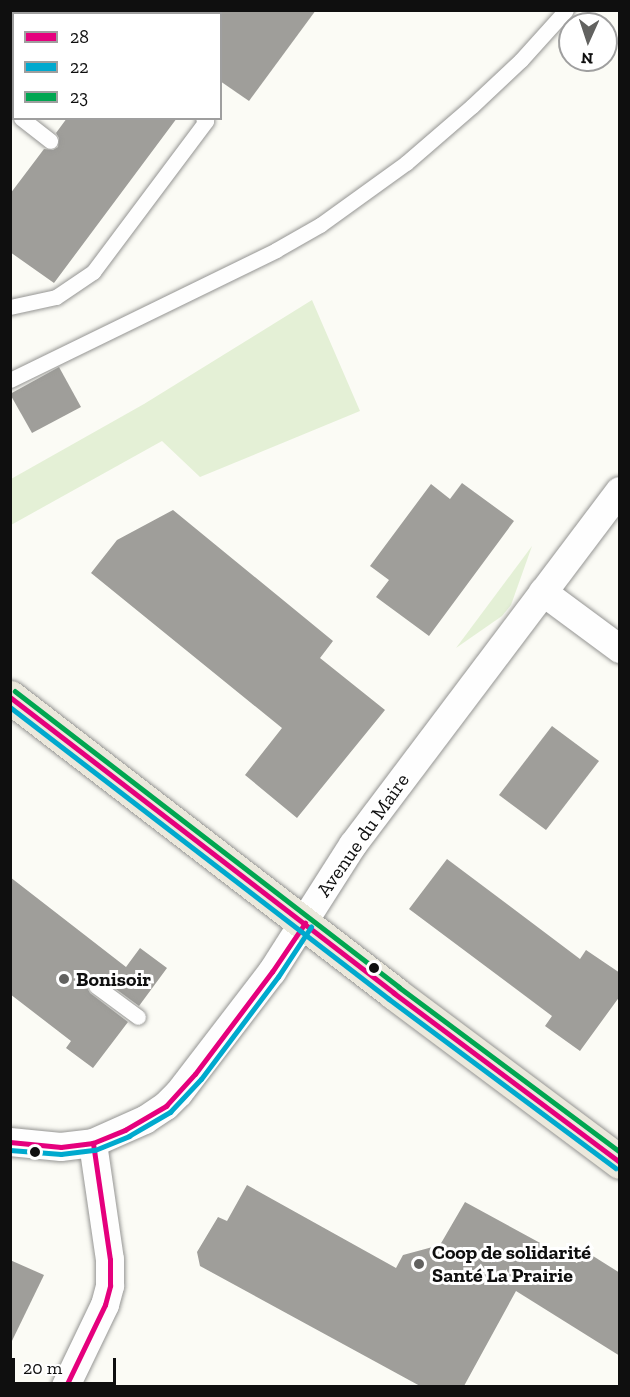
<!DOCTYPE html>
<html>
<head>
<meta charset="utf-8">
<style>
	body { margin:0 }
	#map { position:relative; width:630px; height:1397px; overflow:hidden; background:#fbfbf5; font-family:"Zilla Slab",serif }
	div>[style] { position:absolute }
	.green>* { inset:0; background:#e4f0d6 }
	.building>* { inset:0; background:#9f9e9a }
	.roads { filter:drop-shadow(0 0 2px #959593) drop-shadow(0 0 2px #959593) }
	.service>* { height:15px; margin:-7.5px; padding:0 7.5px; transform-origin:7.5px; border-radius:7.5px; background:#fefefe }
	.minor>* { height:28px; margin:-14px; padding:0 14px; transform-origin:14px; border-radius:14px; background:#fefefe }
	.primary>* { height:33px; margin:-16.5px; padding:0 16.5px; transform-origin:16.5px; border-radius:16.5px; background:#ebe8dc }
	.bus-1>* { height:4.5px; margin:-2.25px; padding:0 2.25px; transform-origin:2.25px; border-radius:2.25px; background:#e5007d }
	.bus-2>* { height:4.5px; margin:-2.25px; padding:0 2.25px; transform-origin:2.25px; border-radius:2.25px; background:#00a9ce }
	.bus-3>* { height:4.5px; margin:-2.25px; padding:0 2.25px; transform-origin:2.25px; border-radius:2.25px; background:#00a651 }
	.dots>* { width:16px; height:16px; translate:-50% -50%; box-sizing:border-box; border:3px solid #fff; border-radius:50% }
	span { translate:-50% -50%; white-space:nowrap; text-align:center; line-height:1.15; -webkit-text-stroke:6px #fff; paint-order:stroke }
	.street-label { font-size:20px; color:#0f0f0f }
	.poi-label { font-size:20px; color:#0f0f0f; font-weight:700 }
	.left { translate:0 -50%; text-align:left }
	.frame { position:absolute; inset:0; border:12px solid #0f0f0f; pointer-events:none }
	.legend { position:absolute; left:12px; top:12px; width:210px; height:108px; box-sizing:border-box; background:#fff; border:2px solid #9f9f9f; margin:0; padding:8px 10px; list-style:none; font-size:18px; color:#0f0f0f }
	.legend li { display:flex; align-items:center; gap:12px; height:30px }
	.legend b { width:30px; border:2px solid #9f9f9f }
	.north { position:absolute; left:558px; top:12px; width:60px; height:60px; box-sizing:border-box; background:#fff; border:2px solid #9f9f9f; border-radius:50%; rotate:183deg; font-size:16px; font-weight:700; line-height:24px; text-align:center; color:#0f0f0f }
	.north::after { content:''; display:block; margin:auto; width:21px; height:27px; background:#626260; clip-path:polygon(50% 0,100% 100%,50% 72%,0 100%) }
	.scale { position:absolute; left:12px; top:1358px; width:104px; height:27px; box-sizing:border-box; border:3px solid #0f0f0f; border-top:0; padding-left:8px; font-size:18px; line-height:21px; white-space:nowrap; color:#0f0f0f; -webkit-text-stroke:4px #fff; paint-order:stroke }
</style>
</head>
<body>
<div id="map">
	<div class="green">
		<div style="clip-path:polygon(312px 300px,360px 411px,200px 477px,162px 441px,11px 525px,11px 479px,144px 404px)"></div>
		<div style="clip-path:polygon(532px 546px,511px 605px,502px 616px,456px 648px)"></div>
	</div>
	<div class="building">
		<div style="clip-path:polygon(220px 10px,316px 10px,249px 101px,220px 81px)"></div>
		<div style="clip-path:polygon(67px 118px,177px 118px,54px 283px,10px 252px,10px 194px,44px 149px,53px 150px,58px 147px,59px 138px,56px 133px)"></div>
		<div style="clip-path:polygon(59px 367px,81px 407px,32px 433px,10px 394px)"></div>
		<div style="clip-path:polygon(462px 483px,514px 521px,429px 636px,376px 597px,389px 580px,370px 566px,431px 484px,450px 499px)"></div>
		<div style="clip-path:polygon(173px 510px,333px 641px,320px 658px,385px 710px,297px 818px,245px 775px,282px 728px,91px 573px,117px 540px)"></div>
		<div style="clip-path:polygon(552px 726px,599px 761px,546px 830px,499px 795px)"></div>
		<div style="clip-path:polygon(447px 859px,580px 959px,586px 950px,620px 973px,620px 996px,580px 1051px,545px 1026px,552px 1016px,409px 909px)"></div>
		<div style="clip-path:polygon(10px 877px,126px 967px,140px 948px,167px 968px,139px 1006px,101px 978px,97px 976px,89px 980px,86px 986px,90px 993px,128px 1022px,93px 1068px,66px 1048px,71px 1041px,10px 994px)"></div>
		<div style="clip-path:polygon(247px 1185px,396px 1268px,403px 1255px,440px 1245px,465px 1202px,577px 1263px,585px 1251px,620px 1273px,620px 1356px,516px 1291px,464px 1386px,420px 1386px,200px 1266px,197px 1252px,218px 1217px,227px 1221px)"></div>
		<div style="clip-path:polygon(10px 1260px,44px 1275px,10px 1345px)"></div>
	</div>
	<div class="roads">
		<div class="service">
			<div style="left:21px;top:118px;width:37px;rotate:38deg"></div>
			<div style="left:10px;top:307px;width:47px;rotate:-12.3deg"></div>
			<div style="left:56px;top:297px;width:45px;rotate:-34deg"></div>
			<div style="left:93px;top:272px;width:189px;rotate:-53.2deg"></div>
			<div style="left:206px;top:121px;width:4px;rotate:-135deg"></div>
			<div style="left:10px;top:380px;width:296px;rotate:-26deg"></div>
			<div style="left:276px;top:250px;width:51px;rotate:-29.6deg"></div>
			<div style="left:320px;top:225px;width:106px;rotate:-35.8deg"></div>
			<div style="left:406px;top:163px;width:87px;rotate:-40.8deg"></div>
			<div style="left:472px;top:106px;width:67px;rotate:-43.2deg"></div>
			<div style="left:521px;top:60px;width:67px;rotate:-48deg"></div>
			<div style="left:96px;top:986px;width:52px;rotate:36.4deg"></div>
		</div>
		<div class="minor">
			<div style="left:64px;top:14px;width:4px;rotate:-63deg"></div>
			<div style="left:10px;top:85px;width:6px;rotate:-45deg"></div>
			<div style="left:543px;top:592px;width:96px;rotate:36.5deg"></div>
			<div style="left:10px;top:1142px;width:51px;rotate:5.6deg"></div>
			<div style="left:61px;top:1147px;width:32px;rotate:-7deg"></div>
			<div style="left:93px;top:1143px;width:57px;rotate:-23.9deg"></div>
			<div style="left:145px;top:1120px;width:25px;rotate:-34deg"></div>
			<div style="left:166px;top:1106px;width:18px;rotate:-45deg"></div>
			<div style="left:179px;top:1093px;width:153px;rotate:-52.5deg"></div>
			<div style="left:272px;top:972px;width:151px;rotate:-57.5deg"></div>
			<div style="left:353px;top:845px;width:443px;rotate:-53deg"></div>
			<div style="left:66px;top:1386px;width:90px;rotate:-64.3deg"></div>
			<div style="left:105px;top:1305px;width:20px;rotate:-75deg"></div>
			<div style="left:110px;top:1286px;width:26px;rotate:-90deg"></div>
			<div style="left:110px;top:1260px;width:118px;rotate:-98.3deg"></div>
		</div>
		<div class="primary">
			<div style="left:10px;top:697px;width:485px;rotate:37.6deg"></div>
			<div style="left:394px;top:993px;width:282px;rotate:36.8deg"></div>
		</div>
	</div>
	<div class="bus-1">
		<div style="left:10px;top:697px;width:485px;rotate:37.6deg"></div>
		<div style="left:394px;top:993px;width:282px;rotate:36.8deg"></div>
		<div style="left:10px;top:1142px;width:51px;rotate:5.6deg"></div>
		<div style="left:61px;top:1147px;width:32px;rotate:-7deg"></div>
		<div style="left:93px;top:1143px;width:35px;rotate:-22deg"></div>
		<div style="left:125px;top:1130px;width:48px;rotate:-30.3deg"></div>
		<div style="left:166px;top:1106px;width:43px;rotate:-47.8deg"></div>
		<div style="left:195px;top:1074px;width:128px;rotate:-53deg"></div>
		<div style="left:272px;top:972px;width:59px;rotate:-56deg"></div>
		<div style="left:66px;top:1386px;width:90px;rotate:-64.3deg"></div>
		<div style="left:105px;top:1305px;width:20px;rotate:-75deg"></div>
		<div style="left:110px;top:1286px;width:26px;rotate:-90deg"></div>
		<div style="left:110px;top:1260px;width:118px;rotate:-98.3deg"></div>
	</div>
	<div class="bus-2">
		<div style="left:10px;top:707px;width:478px;rotate:37.6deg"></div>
		<div style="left:389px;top:999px;width:283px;rotate:36.7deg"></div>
		<div style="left:10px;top:1150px;width:51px;rotate:4.5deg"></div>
		<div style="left:61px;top:1154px;width:34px;rotate:-7deg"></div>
		<div style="left:95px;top:1150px;width:37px;rotate:-22deg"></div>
		<div style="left:129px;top:1136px;width:48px;rotate:-30.3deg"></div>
		<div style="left:170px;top:1112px;width:45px;rotate:-46.8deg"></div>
		<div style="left:201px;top:1079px;width:128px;rotate:-53deg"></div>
		<div style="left:278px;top:977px;width:60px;rotate:-56.6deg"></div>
	</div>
	<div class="bus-3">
		<div style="left:15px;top:691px;width:485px;rotate:37.6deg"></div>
		<div style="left:399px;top:987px;width:276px;rotate:36.7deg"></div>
	</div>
	<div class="dots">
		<div style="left:374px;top:968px;background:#0f0f0f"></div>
		<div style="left:64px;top:979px;background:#626260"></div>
		<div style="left:35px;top:1152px;background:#0f0f0f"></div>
		<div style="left:419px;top:1264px;background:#626260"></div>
	</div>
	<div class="street-label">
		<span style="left:363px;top:835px;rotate:-55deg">Avenue du Maire</span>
	</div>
	<div class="poi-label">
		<span class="left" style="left:76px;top:979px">Bonisoir</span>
		<span class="left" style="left:432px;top:1264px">Coop de solidarité<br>Santé La Prairie</span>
	</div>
	<div class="frame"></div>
	<ul class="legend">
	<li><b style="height:8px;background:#e5007d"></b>28</li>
	<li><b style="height:8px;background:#00a9ce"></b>22</li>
	<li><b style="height:8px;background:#00a651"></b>23</li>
	</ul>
	<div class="north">N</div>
	<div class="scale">20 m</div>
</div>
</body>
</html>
